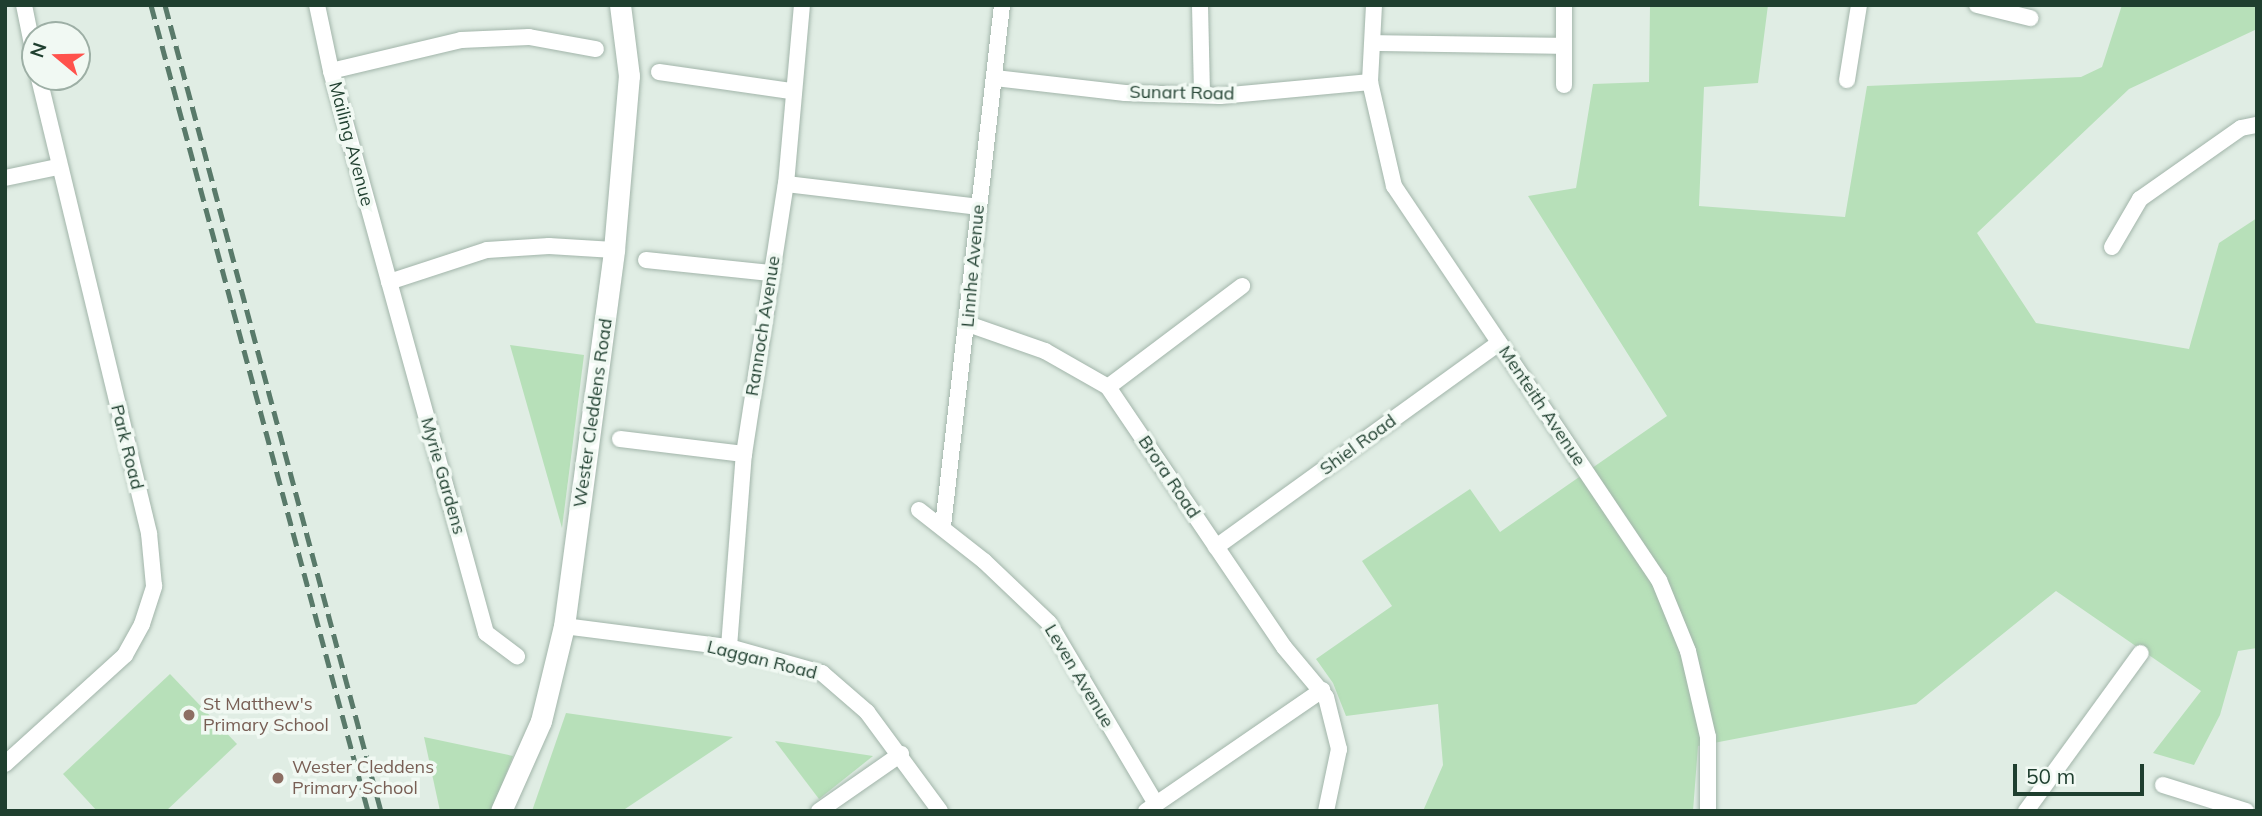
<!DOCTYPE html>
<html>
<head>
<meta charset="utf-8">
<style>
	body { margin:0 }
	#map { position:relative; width:2262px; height:816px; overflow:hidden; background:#e0ede4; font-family:Mulish,sans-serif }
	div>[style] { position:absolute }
	.green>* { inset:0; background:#b7e0b9 }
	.roads { filter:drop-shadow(0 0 2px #a2b5aa) drop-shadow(0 0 2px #a2b5aa) }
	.street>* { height:16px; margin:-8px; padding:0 8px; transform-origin:8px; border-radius:8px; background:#fff }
	.secondary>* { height:21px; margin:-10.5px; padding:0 10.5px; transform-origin:10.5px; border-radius:10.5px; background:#fff }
	.rail>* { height:5px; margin-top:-2.5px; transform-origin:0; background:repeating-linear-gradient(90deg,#597a6a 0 14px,transparent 0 21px) }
	.dots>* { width:19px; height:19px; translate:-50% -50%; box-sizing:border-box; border:4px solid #f1f9f3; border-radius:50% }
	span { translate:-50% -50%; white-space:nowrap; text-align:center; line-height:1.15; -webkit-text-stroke:7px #f1f9f3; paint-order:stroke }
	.street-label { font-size:18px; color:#1f3f2f }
	.education-label { font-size:18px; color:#785e54 }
	.left { translate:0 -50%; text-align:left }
	.frame { position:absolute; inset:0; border:7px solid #1f3f2f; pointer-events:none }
	.north { position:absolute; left:21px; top:21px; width:70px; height:70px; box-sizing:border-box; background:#f1f9f3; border:2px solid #9dafa5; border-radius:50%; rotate:289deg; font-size:19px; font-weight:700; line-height:28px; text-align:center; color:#1f3f2f }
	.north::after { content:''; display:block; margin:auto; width:24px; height:32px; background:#ff524c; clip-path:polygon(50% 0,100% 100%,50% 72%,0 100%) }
	.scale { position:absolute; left:2013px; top:764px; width:131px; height:32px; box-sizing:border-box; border:4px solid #1f3f2f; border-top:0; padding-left:9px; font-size:21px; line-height:24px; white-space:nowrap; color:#1f3f2f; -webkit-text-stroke:5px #f1f9f3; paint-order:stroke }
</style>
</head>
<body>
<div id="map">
	<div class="green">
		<div style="clip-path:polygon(1650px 5px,1768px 5px,1758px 83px,1704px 87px,1699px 206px,1845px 217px,1867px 86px,2081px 77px,2102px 67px,2122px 5px,2257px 5px,2257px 29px,2129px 89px,1977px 233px,2036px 323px,2189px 349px,2219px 243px,2257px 218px,2257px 648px,2238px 651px,2220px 715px,2194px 765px,2153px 753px,2201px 691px,2056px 591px,1916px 704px,1698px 746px,1693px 811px,1423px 811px,1443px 765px,1438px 704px,1346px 716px,1333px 683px,1316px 659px,1392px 606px,1362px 561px,1470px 489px,1500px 532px,1667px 416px,1528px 196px,1576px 188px,1593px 84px,1649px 82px)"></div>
		<div style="clip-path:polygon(510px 345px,584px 355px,562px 528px)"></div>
		<div style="clip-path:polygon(170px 674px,237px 744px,166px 811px,97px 811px,63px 774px)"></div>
		<div style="clip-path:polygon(566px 713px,733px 737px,622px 811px,532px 811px)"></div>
		<div style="clip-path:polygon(424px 737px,513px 756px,492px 811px,440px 811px)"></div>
		<div style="clip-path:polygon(775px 741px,873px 756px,819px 799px)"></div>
	</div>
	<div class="roads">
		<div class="street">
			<div style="left:24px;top:5px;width:55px;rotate:78.5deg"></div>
			<div style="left:317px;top:5px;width:67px;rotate:78deg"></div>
			<div style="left:331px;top:71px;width:583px;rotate:74.58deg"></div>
			<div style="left:486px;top:633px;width:39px;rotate:37deg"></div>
			<div style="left:1200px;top:5px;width:90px;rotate:88.7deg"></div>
			<div style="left:1374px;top:5px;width:77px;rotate:93deg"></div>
			<div style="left:1370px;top:82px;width:107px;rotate:77deg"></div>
			<div style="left:1394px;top:186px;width:475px;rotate:56.1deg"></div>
			<div style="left:1659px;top:580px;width:77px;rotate:67.8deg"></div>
			<div style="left:1688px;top:651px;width:88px;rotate:76.9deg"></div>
			<div style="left:1708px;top:737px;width:74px;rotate:90deg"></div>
			<div style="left:1564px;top:5px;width:80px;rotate:90deg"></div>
			<div style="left:1977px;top:5px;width:55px;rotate:13.8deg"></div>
			<div style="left:1373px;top:43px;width:190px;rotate:0.9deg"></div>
			<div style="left:331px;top:71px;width:134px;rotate:-13.4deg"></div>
			<div style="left:461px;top:40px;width:68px;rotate:-2.5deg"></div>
			<div style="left:529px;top:37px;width:68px;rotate:10.2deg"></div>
			<div style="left:659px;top:72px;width:133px;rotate:8.2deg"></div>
			<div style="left:995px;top:78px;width:131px;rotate:6.6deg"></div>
			<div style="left:1125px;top:93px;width:95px;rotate:1.8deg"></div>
			<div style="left:1220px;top:96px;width:151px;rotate:-5.3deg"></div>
			<div style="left:1847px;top:80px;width:76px;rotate:-80.9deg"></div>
			<div style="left:5px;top:178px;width:53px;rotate:-11.9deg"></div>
			<div style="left:786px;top:184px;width:193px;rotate:6.8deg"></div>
			<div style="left:2112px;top:247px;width:56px;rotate:-59.7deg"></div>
			<div style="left:2140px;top:199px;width:123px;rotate:-35.1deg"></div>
			<div style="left:2241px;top:128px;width:16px;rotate:-11deg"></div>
			<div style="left:646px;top:260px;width:125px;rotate:6deg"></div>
			<div style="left:389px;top:282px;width:103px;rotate:-18.1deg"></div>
			<div style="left:487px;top:250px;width:62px;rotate:-3.7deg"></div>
			<div style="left:549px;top:246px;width:65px;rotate:3.5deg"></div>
			<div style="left:968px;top:324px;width:82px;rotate:19.3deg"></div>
			<div style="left:1045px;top:351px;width:73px;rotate:29.7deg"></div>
			<div style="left:1108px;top:387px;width:314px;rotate:55.9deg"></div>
			<div style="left:1284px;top:647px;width:65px;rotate:50deg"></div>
			<div style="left:1326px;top:697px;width:54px;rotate:76deg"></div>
			<div style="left:1339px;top:749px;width:63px;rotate:101.8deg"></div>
			<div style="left:1108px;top:387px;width:168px;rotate:-37deg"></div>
			<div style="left:620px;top:439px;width:125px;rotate:6.9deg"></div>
			<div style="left:919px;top:510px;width:83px;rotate:38.1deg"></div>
			<div style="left:984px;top:561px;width:90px;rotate:43.6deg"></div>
			<div style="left:1049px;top:623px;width:210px;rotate:59.4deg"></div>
			<div style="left:943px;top:526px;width:524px;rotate:-83.54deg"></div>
			<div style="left:1216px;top:547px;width:349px;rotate:-35.8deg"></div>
			<div style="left:564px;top:626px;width:166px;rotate:7.3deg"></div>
			<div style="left:729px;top:647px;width:97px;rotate:15.6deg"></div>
			<div style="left:822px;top:673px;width:60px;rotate:40.9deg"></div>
			<div style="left:867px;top:712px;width:123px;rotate:53.6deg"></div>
			<div style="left:729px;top:647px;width:194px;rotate:-85.6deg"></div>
			<div style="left:744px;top:454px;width:273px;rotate:-81.2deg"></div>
			<div style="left:786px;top:184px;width:180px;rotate:-84.9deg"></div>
			<div style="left:5px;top:764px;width:162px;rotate:-42.2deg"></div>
			<div style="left:125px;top:655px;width:35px;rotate:-61deg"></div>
			<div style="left:142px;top:624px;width:40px;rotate:-72deg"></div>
			<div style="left:154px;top:586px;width:53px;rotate:-95.4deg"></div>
			<div style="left:149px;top:533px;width:469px;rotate:-103.6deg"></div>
			<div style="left:2163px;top:785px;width:87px;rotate:17.4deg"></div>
			<div style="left:819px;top:811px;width:100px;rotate:-34.8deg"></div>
			<div style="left:1146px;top:811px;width:214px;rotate:-34.5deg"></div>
			<div style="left:2026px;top:811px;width:195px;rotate:-54deg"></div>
		</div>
		<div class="secondary">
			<div style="left:501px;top:811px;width:98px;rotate:-66deg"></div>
			<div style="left:541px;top:721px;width:98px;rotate:-76.4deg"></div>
			<div style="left:564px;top:626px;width:379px;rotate:-82.4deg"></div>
			<div style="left:614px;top:250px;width:175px;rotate:-85.1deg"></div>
			<div style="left:629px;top:76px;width:72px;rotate:-97.2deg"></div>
		</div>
	</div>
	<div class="rail">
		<div style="left:151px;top:5px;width:835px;rotate:74.93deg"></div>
		<div style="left:165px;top:5px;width:834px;rotate:75deg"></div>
	</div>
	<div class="dots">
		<div style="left:189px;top:715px;background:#8d6e63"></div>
		<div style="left:278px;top:778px;background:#8d6e63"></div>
	</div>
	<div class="street-label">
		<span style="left:1182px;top:93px;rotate:1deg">Sunart Road</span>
		<span style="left:351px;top:144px;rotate:75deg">Mailing Avenue</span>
		<span style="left:973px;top:266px;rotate:-85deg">Linnhe Avenue</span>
		<span style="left:763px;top:326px;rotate:-81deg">Rannoch Avenue</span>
		<span style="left:1542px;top:406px;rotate:56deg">Menteith Avenue</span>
		<span style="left:593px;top:413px;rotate:-82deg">Wester Cleddens Road</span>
		<span style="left:1358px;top:445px;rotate:-36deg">Shiel Road</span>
		<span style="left:127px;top:447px;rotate:76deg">Park Road</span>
		<span style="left:443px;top:476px;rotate:74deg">Myrie Gardens</span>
		<span style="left:1169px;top:477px;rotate:56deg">Brora Road</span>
		<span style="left:762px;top:660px;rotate:14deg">Laggan Road</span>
		<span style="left:1079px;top:676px;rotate:59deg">Leven Avenue</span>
	</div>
	<div class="education-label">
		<span class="left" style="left:203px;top:715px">St Matthew's<br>Primary School</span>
		<span class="left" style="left:292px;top:778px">Wester Cleddens<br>Primary School</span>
	</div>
	<div class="frame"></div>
	<div class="north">N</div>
	<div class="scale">50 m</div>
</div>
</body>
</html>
